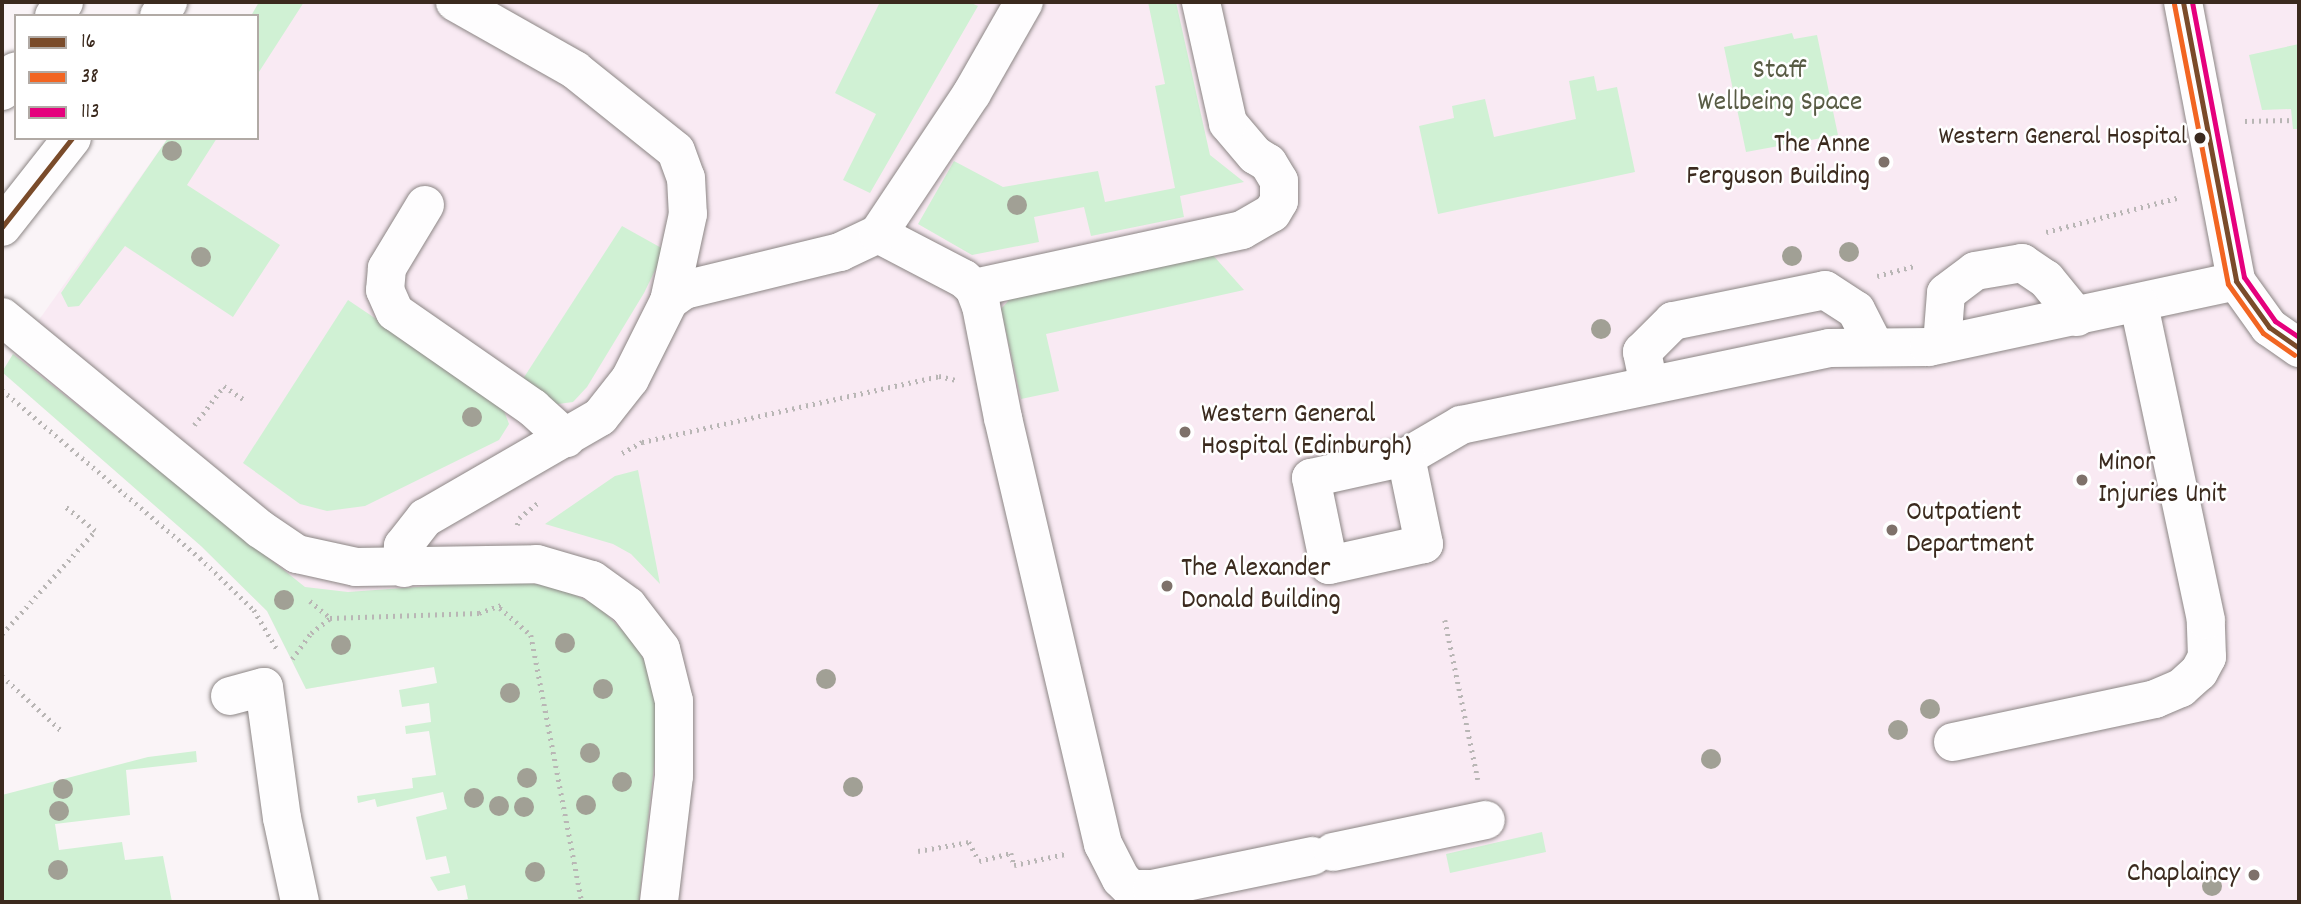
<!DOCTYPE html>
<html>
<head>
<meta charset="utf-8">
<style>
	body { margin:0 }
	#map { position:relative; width:2301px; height:904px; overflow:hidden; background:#faf4f7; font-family:Dekko,sans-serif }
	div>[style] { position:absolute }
	.built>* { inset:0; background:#f9eaf3 }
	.green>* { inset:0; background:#d0f1d4 }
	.path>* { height:4.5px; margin-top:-2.25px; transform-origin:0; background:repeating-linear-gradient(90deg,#b9b6b5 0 2px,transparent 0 7px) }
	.roads { filter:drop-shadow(0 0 2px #8c8685) drop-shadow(0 0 2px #8c8685) }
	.minor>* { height:38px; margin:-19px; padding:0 19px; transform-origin:19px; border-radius:19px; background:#fefdfe }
	.major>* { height:38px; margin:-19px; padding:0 19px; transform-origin:19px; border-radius:19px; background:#fefdfe }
	.bus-1>* { height:5px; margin:-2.5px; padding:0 2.5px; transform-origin:2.5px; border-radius:2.5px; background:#7a4b2a }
	.bus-2>* { height:5px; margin:-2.5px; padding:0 2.5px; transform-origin:2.5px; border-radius:2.5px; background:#f26522 }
	.bus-3>* { height:5px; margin:-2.5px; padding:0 2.5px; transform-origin:2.5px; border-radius:2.5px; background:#e5007d }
	.trees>* { width:20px; height:20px; margin:-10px; border-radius:50%; background:#a1a095 }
	.dots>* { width:19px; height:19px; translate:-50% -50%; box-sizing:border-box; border:4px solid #fff; border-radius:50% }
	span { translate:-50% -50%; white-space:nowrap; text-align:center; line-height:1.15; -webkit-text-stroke:5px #fff; paint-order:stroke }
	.bus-label { font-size:26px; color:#3b2a1e }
	.right { translate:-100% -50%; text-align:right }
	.park-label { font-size:28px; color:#585b44 }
	.poi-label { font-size:28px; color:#3b2a1e }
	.left { translate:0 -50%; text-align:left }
	.frame { position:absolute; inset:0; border:4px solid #3b2a1e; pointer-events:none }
	.legend { position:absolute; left:14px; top:14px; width:245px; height:126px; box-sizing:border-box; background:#fff; border:2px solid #b1aaa5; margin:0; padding:9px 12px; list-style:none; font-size:21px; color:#3b2a1e }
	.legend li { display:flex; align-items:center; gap:14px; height:35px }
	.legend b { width:35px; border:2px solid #b1aaa5 }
</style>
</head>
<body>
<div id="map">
	<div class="built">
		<div style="clip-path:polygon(259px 2px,2299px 2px,2299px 902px,567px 902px,434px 667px,306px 689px,267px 611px,201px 546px,2px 372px,168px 138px,257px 138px,257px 16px,251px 16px)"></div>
	</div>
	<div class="green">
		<div style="clip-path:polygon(259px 2px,304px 2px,257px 75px,257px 16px,251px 16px)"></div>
		<div style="clip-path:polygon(880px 2px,969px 2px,978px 6px,870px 193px,843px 180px,876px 114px,835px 93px)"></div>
		<div style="clip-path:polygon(1148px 2px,1176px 2px,1210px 155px,1244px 182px,1180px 196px,1184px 217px,1091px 236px,1084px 207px,1034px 217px,1039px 242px,972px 255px,918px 224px,954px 161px,1003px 187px,1098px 171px,1105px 202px,1175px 188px,1155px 86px,1165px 84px)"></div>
		<div style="clip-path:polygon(1792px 33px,1794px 39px,1817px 35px,1838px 135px,1746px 152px,1724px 47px)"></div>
		<div style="clip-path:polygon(2299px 44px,2299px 129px,2293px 129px,2291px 109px,2262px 110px,2249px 55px)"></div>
		<div style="clip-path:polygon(1594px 76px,1597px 91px,1617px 87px,1635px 172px,1438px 214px,1419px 126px,1454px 118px,1452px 106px,1485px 99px,1494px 137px,1576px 119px,1569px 81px)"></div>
		<div style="clip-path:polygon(168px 138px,217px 138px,187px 185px,280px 245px,233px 317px,125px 246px,79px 306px,68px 307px,61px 293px)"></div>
		<div style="clip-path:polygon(622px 226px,665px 250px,644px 293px,587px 387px,573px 402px,551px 405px,519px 385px)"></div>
		<div style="clip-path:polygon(1211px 253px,1244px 290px,1046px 334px,1059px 391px,1021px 399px,1001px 309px,1010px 299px)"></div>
		<div style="clip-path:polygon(348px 300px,501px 403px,509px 424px,499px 440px,365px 506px,327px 511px,300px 504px,243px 463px)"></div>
		<div style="clip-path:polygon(13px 354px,305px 587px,348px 592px,514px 580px,562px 589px,598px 606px,635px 643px,648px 668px,660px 712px,639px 902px,454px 902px,468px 899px,465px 885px,438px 891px,430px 877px,450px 873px,446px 856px,426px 860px,416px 817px,447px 809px,443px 792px,377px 807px,375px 799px,358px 803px,357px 796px,413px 788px,412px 778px,436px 775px,429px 731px,406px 734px,405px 726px,431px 722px,429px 703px,402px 707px,399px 690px,437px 683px,434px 667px,306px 689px,267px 611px,201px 546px,2px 372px)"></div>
		<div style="clip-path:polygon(638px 470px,660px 584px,631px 554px,613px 544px,545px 524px,615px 476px)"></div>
		<div style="clip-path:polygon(196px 751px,197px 762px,126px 770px,130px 815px,55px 824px,59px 850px,122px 842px,125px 860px,163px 856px,172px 902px,2px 902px,2px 795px,148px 757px)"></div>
		<div style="clip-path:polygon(1542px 832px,1546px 852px,1450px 873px,1446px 854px)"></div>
	</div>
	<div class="path">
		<div style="left:2245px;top:121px;width:48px;rotate:-1.2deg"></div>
		<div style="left:2046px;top:232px;width:138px;rotate:-14.6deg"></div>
		<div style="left:1877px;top:276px;width:39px;rotate:-15deg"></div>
		<div style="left:2px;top:390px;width:260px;rotate:40.3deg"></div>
		<div style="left:200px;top:558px;width:75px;rotate:43.9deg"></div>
		<div style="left:254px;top:610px;width:45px;rotate:59.5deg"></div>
		<div style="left:194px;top:425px;width:49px;rotate:-52.4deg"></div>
		<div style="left:224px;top:386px;width:23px;rotate:34deg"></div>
		<div style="left:622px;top:453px;width:23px;rotate:-29deg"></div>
		<div style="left:642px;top:442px;width:304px;rotate:-12.5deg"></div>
		<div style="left:939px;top:376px;width:17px;rotate:13deg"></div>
		<div style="left:517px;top:525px;width:7px;rotate:-74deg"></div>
		<div style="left:519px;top:518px;width:26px;rotate:-39deg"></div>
		<div style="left:310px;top:601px;width:26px;rotate:40deg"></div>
		<div style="left:500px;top:608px;width:41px;rotate:41.1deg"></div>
		<div style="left:531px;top:635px;width:272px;rotate:79.2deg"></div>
		<div style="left:1445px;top:620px;width:163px;rotate:78.3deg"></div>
		<div style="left:2px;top:634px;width:139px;rotate:-47.9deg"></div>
		<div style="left:95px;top:531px;width:41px;rotate:-140.9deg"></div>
		<div style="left:292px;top:659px;width:32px;rotate:-54deg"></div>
		<div style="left:311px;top:633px;width:24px;rotate:-38deg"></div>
		<div style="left:330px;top:618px;width:149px;rotate:-1.9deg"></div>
		<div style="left:479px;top:613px;width:27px;rotate:-20deg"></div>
		<div style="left:2px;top:676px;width:83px;rotate:42.6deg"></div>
		<div style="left:918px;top:851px;width:52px;rotate:-10deg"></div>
		<div style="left:969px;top:842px;width:21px;rotate:62deg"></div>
		<div style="left:979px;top:861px;width:33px;rotate:-14deg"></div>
		<div style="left:1011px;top:853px;width:12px;rotate:76deg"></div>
		<div style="left:1014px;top:865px;width:52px;rotate:-12.2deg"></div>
	</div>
	<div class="roads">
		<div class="minor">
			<div style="left:455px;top:2px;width:138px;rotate:29.5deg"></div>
			<div style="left:575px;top:70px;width:129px;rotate:38.7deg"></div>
			<div style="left:676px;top:151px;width:29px;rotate:70deg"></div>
			<div style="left:686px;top:178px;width:36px;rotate:87deg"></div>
			<div style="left:688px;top:214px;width:89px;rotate:102.3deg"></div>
			<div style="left:2183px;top:2px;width:284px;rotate:79.2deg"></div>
			<div style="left:2236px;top:281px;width:57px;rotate:54.3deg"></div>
			<div style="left:2269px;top:327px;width:37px;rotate:35deg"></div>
			<div style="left:54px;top:16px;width:17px;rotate:-54deg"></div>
			<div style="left:2px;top:91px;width:24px;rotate:-55deg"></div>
			<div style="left:425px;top:205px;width:74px;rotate:121.1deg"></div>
			<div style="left:387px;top:268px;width:22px;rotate:95deg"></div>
			<div style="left:385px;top:290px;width:24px;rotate:66deg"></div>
			<div style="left:395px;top:312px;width:168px;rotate:34.8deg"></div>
			<div style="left:533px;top:408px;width:45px;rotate:42.3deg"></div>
			<div style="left:878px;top:234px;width:97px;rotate:27.6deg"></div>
			<div style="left:964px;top:279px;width:13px;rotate:42deg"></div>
			<div style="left:974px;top:288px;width:19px;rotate:69deg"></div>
			<div style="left:981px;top:306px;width:114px;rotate:78.9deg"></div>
			<div style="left:1003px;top:418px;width:438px;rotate:76.8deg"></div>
			<div style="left:1103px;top:844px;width:39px;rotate:63deg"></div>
			<div style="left:1121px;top:879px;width:14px;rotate:45deg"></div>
			<div style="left:1131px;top:889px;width:21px"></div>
			<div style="left:1152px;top:889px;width:164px;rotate:-11.6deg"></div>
			<div style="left:974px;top:288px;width:274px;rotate:-12.2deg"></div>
			<div style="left:1242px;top:230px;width:34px;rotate:-30deg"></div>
			<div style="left:1272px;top:213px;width:14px;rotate:-60deg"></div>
			<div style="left:1279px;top:201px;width:20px;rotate:-90deg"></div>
			<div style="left:1279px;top:181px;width:21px;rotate:-121deg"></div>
			<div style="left:1268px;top:163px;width:15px;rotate:-148deg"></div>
			<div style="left:1255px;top:155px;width:42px;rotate:-130.2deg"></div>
			<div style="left:1228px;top:123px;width:124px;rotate:-102.6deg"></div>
			<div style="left:2px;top:317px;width:334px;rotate:39.4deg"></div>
			<div style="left:260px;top:529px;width:45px;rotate:34deg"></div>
			<div style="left:297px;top:554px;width:60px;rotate:12.4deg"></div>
			<div style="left:356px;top:567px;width:181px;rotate:-0.9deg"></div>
			<div style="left:537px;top:564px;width:57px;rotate:16.2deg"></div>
			<div style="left:592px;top:580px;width:44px;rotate:35.8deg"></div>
			<div style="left:628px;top:606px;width:54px;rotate:52.5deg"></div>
			<div style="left:661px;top:649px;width:54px;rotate:76deg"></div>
			<div style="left:674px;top:701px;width:75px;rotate:90deg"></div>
			<div style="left:674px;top:776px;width:127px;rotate:96.8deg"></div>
			<div style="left:1942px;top:344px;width:51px;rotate:-85.5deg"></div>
			<div style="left:1946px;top:293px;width:36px;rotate:-37deg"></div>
			<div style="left:1975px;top:271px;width:48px;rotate:-9.7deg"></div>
			<div style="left:2022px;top:263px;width:29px;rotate:34deg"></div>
			<div style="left:2046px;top:279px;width:49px;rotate:50.8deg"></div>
			<div style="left:1649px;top:385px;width:34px;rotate:-102deg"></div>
			<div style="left:1642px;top:352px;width:44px;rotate:-45deg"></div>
			<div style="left:1673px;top:321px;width:155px;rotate:-11.5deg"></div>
			<div style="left:1825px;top:290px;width:37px;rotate:33deg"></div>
			<div style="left:1856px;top:310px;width:39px;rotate:63deg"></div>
			<div style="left:1406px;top:457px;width:64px;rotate:-30.2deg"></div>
			<div style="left:1461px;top:425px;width:376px;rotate:-11.8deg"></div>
			<div style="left:1829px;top:348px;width:100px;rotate:-0.6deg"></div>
			<div style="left:1929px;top:347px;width:314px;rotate:-12.1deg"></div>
			<div style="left:1406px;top:457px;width:89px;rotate:78.3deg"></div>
			<div style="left:1424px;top:544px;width:97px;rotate:167.5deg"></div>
			<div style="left:1329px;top:565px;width:89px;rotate:-101.7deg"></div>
			<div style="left:1311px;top:478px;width:97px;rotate:-12.5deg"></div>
			<div style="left:404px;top:568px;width:22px;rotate:-93deg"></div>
			<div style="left:403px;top:546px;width:36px;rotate:-52deg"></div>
			<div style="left:425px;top:518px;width:202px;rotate:-30deg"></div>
			<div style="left:600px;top:417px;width:48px;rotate:-51.7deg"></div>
			<div style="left:630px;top:379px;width:87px;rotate:-63.4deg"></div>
			<div style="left:669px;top:301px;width:19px;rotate:-36deg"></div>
			<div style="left:684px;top:290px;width:161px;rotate:-13.7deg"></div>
			<div style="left:840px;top:252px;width:42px;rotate:-25.3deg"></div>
			<div style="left:878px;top:234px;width:169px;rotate:-56.3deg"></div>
			<div style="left:972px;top:93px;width:105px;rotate:-60.3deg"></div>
			<div style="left:230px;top:696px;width:35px;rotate:-15deg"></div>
			<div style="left:264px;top:687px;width:132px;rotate:82.2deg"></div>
			<div style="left:282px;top:818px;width:86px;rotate:77.9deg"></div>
			<div style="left:1953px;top:742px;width:207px;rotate:-12deg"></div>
			<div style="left:2155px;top:699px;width:28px;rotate:-23deg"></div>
			<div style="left:2181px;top:688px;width:24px;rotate:-42deg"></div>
			<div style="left:2199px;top:672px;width:17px;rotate:-62deg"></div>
			<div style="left:2207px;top:657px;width:37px;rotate:-92deg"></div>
			<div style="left:2206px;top:620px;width:323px;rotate:-102deg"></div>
			<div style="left:1333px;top:852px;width:156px;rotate:-11.8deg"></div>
		</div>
		<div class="major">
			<div style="left:159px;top:16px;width:17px;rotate:-57deg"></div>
			<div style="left:2px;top:227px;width:113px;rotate:-51.8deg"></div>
		</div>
	</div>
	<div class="bus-1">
		<div style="left:2183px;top:2px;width:284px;rotate:79.2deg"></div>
		<div style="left:2236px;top:281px;width:57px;rotate:54.3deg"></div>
		<div style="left:2269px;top:327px;width:37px;rotate:35deg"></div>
		<div style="left:2px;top:227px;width:113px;rotate:-51.8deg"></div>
	</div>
	<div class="bus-2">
		<div style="left:2174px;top:4px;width:285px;rotate:79.1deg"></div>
		<div style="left:2228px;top:284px;width:60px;rotate:54.5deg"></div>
		<div style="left:2263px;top:333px;width:38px;rotate:35deg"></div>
	</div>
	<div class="bus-3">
		<div style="left:2192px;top:2px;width:280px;rotate:79.3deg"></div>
		<div style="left:2244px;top:277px;width:54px;rotate:54.8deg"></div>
		<div style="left:2275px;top:321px;width:29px;rotate:34deg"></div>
	</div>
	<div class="trees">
		<div style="left:172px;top:151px"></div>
		<div style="left:1017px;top:205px"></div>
		<div style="left:1849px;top:252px"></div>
		<div style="left:1792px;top:256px"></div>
		<div style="left:201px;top:257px"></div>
		<div style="left:1601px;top:329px"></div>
		<div style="left:472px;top:417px"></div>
		<div style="left:284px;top:600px"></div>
		<div style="left:565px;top:643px"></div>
		<div style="left:341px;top:645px"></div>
		<div style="left:826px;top:679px"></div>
		<div style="left:603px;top:689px"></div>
		<div style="left:510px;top:693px"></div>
		<div style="left:1930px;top:709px"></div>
		<div style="left:1898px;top:730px"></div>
		<div style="left:590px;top:753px"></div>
		<div style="left:1711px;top:759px"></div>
		<div style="left:527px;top:778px"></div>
		<div style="left:622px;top:782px"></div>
		<div style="left:853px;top:787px"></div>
		<div style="left:63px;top:789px"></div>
		<div style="left:474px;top:798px"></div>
		<div style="left:586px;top:805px"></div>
		<div style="left:499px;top:806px"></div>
		<div style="left:524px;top:807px"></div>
		<div style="left:59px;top:811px"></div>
		<div style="left:58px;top:870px"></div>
		<div style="left:535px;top:872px"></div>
		<div style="left:2212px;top:886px"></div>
	</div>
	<div class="dots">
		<div style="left:2200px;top:138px;background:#3b2a1e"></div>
		<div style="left:1884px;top:162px;background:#7e716a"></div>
		<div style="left:1185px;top:432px;background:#7e716a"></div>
		<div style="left:2082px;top:480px;background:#7e716a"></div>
		<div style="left:1892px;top:530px;background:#7e716a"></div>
		<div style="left:1167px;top:586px;background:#7e716a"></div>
		<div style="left:2254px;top:875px;background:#7e716a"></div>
	</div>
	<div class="bus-label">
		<span class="right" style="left:2187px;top:138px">Western General Hospital</span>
	</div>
	<div class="park-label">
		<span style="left:1780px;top:88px">Staff<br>Wellbeing Space</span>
	</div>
	<div class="poi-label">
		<span class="right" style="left:1870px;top:162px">The Anne<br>Ferguson Building</span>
		<span class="left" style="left:1201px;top:432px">Western General<br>Hospital (Edinburgh)</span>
		<span class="left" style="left:2098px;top:480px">Minor<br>Injuries Unit</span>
		<span class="left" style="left:1906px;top:530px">Outpatient<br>Department</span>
		<span class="left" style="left:1181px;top:586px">The Alexander<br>Donald Building</span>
		<span class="right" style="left:2240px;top:875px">Chaplaincy</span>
	</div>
	<div class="frame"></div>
	<ul class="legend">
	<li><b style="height:9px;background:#7a4b2a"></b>16</li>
	<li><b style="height:9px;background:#f26522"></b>38</li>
	<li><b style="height:9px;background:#e5007d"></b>113</li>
	</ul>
</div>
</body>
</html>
